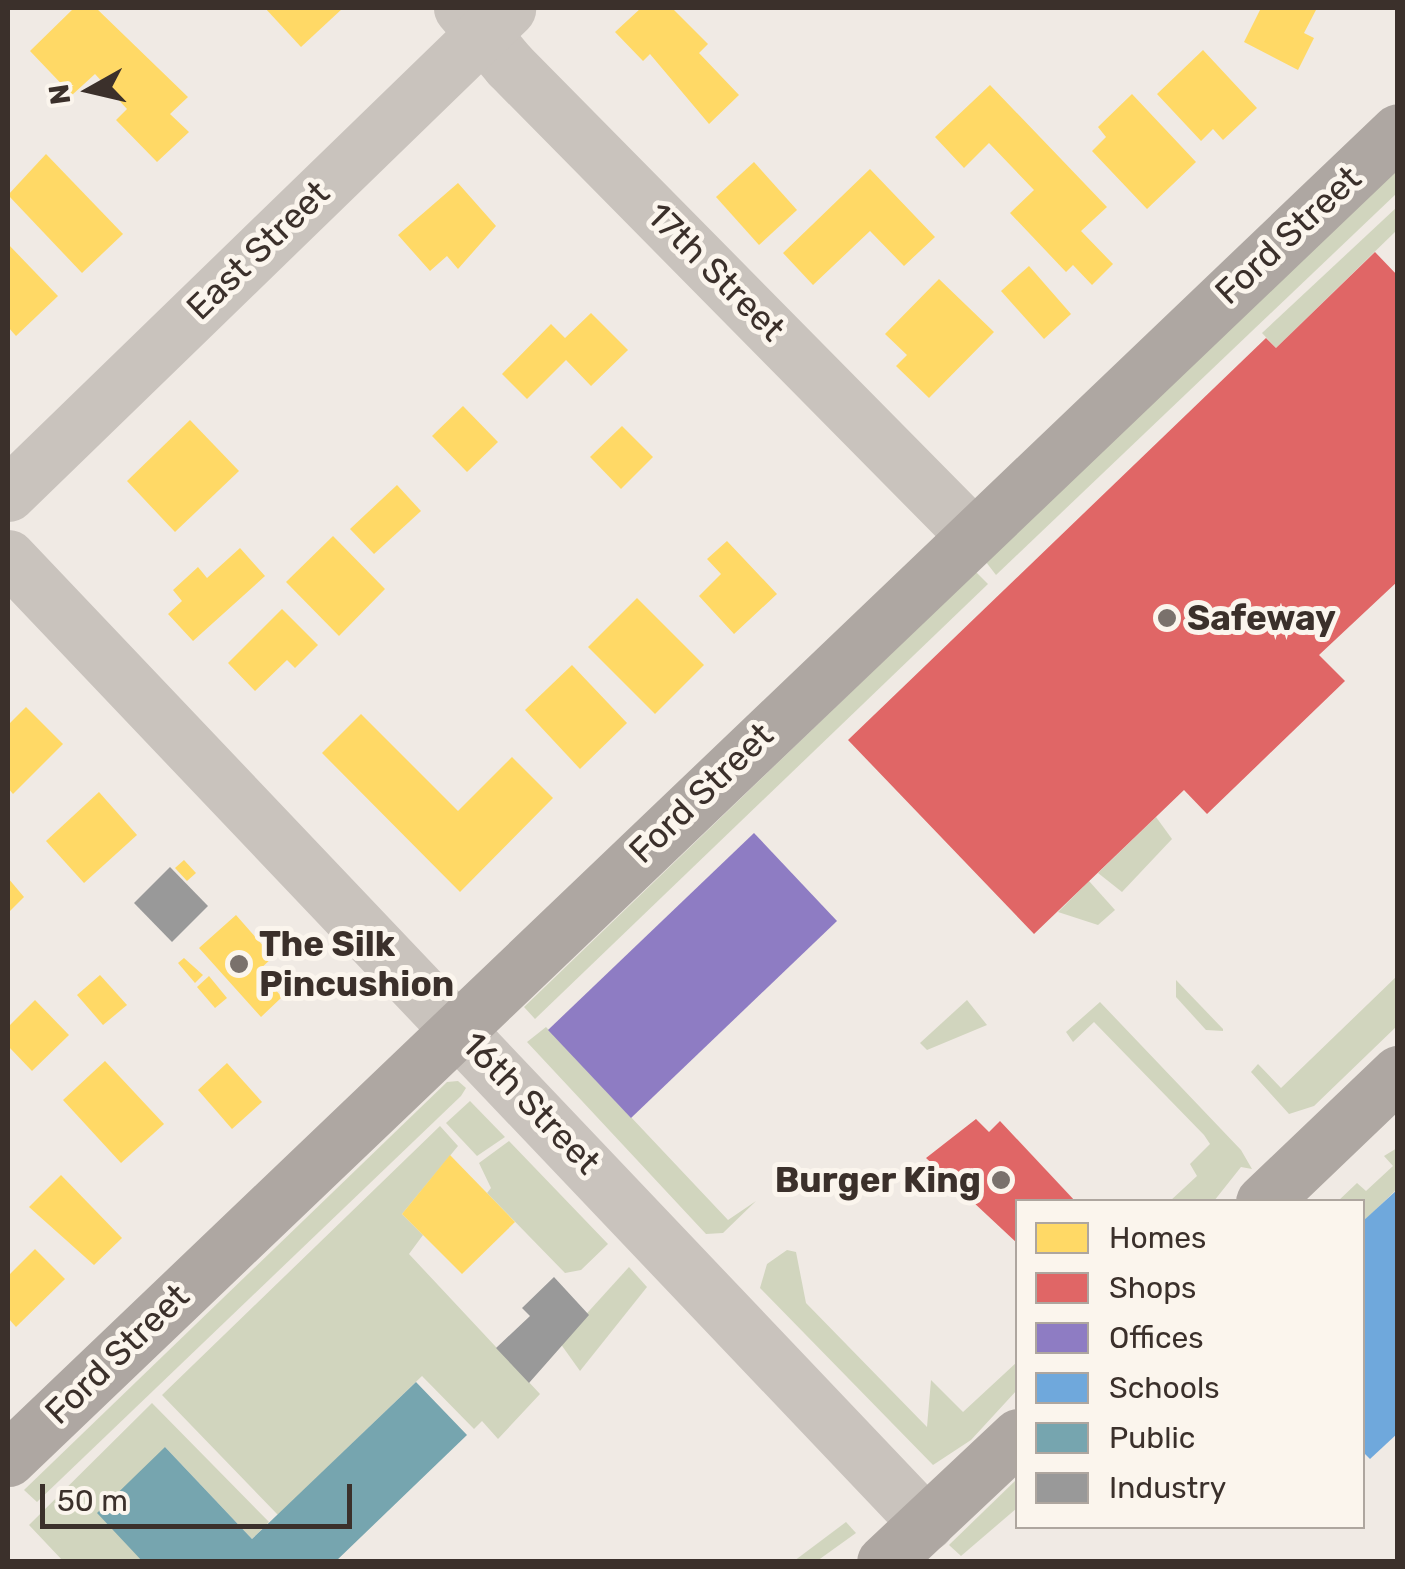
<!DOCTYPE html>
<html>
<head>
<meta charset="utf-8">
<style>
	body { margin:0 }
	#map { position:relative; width:1405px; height:1569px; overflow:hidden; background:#f0eae4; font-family:Rubik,sans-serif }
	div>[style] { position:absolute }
	.green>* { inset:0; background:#d1d5be }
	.homes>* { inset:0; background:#ffd966 }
	.shops>* { inset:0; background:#e06666 }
	.offices>* { inset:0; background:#8e7cc3 }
	.schools>* { inset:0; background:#6fa8dc }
	.public>* { inset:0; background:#76a5af }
	.industry>* { inset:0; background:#999 }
	.minor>* { height:55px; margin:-27.5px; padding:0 27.5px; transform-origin:27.5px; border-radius:27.5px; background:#c9c3bd }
	.major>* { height:55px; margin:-27.5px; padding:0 27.5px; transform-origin:27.5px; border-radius:27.5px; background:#aea7a2 }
	.dots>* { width:28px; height:28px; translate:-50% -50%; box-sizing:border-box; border:5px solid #fbf5ed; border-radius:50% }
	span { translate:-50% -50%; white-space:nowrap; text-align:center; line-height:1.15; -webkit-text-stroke:10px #fbf5ed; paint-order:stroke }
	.street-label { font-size:35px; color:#3b302b }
	.poi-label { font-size:35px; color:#3b302b; font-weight:700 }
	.left { translate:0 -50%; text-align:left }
	.right { translate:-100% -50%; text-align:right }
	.frame { position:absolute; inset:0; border:10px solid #3b302b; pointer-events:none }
	.legend { position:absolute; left:1015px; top:1199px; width:350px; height:330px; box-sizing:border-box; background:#fbf5ed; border:2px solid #aea69f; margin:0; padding:12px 18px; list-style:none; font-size:30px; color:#3b302b }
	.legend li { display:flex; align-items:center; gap:20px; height:50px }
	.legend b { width:50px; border:2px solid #aea69f }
	.north { position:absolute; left:40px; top:40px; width:100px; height:100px; -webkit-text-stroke:8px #fbf5ed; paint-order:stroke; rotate:262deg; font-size:28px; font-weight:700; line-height:40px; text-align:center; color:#3b302b }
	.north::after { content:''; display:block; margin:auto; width:35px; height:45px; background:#3b302b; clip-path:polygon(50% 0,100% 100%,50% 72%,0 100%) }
	.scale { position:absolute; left:40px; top:1484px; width:312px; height:45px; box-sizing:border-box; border:5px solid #3b302b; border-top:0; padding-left:12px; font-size:30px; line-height:35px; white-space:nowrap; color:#3b302b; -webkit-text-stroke:8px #fbf5ed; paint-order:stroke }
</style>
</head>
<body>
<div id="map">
	<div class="green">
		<div style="clip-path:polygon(1397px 166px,1397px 193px,996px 575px,986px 562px)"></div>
		<div style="clip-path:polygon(1397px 207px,1397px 230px,1276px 348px,1262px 333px)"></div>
		<div style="clip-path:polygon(976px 572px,988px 584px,535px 1019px,524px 1007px)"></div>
		<div style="clip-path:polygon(1156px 817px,1172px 839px,1122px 892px,1098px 873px)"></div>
		<div style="clip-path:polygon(1089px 881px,1115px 910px,1098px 925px,1058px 912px)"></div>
		<div style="clip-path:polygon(1397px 976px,1397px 1026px,1314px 1106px,1289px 1114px,1251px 1072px,1258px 1064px,1281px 1088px)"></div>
		<div style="clip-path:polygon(1176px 980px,1223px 1029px,1223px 1031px,1206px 1030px,1176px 997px)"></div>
		<div style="clip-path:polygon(967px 1000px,987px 1025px,927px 1050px,920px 1043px)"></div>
		<div style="clip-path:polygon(1100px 1002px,1241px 1150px,1252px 1169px,1241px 1167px,1214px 1201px,1170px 1201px,1197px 1176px,1190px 1164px,1210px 1144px,1204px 1135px,1094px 1022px,1073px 1042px,1066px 1032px)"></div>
		<div style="clip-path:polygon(546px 1027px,728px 1220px,756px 1201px,723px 1233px,706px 1234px,527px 1042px)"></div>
		<div style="clip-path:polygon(458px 1081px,466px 1088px,461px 1096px,37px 1502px,24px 1490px,447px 1082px)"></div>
		<div style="clip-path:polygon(470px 1101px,505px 1137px,477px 1156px,446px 1123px)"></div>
		<div style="clip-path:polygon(440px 1126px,458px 1146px,402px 1214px,423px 1235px,409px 1254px,540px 1394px,498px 1439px,482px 1421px,474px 1429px,422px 1376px,278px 1515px,162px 1395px)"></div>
		<div style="clip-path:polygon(509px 1141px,608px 1244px,581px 1270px,565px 1273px,487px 1193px,491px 1188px,479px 1163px)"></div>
		<div style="clip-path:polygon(1397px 1148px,1397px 1189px,1363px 1222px,1362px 1202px,1337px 1202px,1357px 1183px,1366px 1191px,1393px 1166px,1384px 1156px)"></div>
		<div style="clip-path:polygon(787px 1250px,796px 1252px,806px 1303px,927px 1427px,931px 1380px,963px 1412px,1017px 1362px,1017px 1390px,971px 1440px,933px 1465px,760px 1288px,767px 1264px)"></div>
		<div style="clip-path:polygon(629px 1267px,647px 1287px,580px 1371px,560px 1343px)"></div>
		<div style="clip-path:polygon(152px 1403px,269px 1522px,252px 1539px,165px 1447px,143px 1561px,63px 1561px,29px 1525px)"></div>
		<div style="clip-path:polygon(1017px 1479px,1017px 1508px,961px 1556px,949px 1545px)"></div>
		<div style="clip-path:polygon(846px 1522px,856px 1533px,817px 1561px,794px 1561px)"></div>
	</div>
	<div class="homes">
		<div style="clip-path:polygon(74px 8px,96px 8px,188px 97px,170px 114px,189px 132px,157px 162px,116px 120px,127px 109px,95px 74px,72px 95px,30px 51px)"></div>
		<div style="clip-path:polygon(265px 8px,343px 8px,301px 47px)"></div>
		<div style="clip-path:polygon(641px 8px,672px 8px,708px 44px,699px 53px,739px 95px,709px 124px,650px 54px,643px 61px,615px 32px)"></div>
		<div style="clip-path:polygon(1261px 8px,1317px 8px,1304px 33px,1314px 38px,1298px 70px,1244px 42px)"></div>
		<div style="clip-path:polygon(1203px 50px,1257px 108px,1223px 140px,1213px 129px,1201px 141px,1157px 94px)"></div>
		<div style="clip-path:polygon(990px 85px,1107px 207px,1081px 231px,1113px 264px,1092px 285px,1073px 265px,1066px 272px,1010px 213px,1034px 190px,989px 143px,964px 168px,935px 137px)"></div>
		<div style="clip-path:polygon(1132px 94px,1196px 162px,1147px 209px,1092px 151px,1106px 137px,1098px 127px)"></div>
		<div style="clip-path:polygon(46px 154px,123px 234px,82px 273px,8px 195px)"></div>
		<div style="clip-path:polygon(754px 162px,797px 210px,759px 245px,716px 197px)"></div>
		<div style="clip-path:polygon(870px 169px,935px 237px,904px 266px,870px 231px,813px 285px,783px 253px)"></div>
		<div style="clip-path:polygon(458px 183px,496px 226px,458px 269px,447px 256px,430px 271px,398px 235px)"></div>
		<div style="clip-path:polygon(8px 244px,58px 296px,16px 336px,8px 327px)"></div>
		<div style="clip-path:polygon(1029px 266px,1071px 314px,1044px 339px,1001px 291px)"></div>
		<div style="clip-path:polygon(939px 279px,994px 332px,929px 398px,896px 366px,907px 355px,885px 334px)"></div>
		<div style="clip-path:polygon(591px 313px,628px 350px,591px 386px,566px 360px,527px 399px,502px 374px,551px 324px,565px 338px)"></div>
		<div style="clip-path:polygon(463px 406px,498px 442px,467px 472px,432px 436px)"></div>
		<div style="clip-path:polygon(190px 420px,239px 471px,175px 532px,127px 481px)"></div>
		<div style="clip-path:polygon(622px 426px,653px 457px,621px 489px,590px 457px)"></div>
		<div style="clip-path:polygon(397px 485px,421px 511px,374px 554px,350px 529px)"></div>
		<div style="clip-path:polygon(333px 536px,385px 589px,339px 636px,286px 582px)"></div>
		<div style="clip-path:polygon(727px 541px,777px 594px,734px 634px,699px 596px,721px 574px,707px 559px)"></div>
		<div style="clip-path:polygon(240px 548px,265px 576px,193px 641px,168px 614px,182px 601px,173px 590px,198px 567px,207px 578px)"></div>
		<div style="clip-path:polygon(637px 598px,704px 665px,655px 714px,588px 647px)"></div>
		<div style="clip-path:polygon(282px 609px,318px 645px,295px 668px,287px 660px,255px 691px,228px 663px)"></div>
		<div style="clip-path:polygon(572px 665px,627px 723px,580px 769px,525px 710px)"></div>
		<div style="clip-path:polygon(26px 707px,63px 744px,13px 794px,8px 788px,8px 725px)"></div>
		<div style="clip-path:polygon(361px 714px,458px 811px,512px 757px,553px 798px,460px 892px,322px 753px)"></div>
		<div style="clip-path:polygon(99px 792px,137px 835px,84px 883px,46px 841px)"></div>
		<div style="clip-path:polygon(184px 860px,196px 873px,187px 881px,175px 868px)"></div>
		<div style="clip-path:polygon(8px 878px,24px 897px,8px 913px)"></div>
		<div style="clip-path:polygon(236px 915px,273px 957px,258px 971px,282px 997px,261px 1017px,199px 948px)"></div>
		<div style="clip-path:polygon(184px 958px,203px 975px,195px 983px,178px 963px)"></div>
		<div style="clip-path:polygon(100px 975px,127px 1005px,103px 1025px,77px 995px)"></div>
		<div style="clip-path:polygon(209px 976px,227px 998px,215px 1008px,197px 987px)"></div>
		<div style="clip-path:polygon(35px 1000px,69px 1035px,32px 1071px,8px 1046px,8px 1027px)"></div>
		<div style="clip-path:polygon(105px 1061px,164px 1124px,121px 1163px,63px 1100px)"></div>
		<div style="clip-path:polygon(227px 1063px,262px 1102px,232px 1129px,198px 1090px)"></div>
		<div style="clip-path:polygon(450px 1155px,515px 1222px,462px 1274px,402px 1214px)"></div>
		<div style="clip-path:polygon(61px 1175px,122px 1238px,94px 1265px,29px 1207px)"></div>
		<div style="clip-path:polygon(35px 1249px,65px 1279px,16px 1327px,8px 1318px,8px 1276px)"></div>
	</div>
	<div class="shops">
		<div style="clip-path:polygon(1375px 252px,1398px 276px,1398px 581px,1319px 655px,1345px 681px,1207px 814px,1184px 790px,1034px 934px,848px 740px,1266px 338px,1276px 348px)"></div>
		<div style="clip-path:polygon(976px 1119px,989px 1132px,1000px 1121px,1076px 1202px,1018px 1202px,1018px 1244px,926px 1158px)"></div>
	</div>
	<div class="offices">
		<div style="clip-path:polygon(754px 833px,837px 921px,631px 1118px,548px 1030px)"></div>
	</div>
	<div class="schools">
		<div style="clip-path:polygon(1398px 1189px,1398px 1433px,1370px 1459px,1362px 1451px,1362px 1222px)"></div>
	</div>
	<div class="public">
		<div style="clip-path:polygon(416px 1382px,467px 1435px,335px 1562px,143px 1562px,97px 1513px,165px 1447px,252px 1539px)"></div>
	</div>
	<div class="industry">
		<div style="clip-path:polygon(170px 867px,208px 906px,172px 942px,134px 903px)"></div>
		<div style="clip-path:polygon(554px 1277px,589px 1315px,529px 1383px,496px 1348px,530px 1316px,522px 1308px)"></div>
	</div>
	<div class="minor">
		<div style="left:461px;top:8px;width:75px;rotate:49.9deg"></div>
		<div style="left:509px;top:65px;width:659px;rotate:45.37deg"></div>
		<div style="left:8px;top:494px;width:697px;rotate:-44.13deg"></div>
		<div style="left:8px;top:557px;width:1333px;rotate:46.46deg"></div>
	</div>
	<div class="major">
		<div style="left:1263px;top:1202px;width:187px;rotate:-43.7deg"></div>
		<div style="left:8px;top:1459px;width:1922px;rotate:-43.69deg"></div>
		<div style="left:884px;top:1562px;width:184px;rotate:-43.2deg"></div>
	</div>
	<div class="dots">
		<div style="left:1167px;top:618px;background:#7a716c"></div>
		<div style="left:239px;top:964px;background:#7a716c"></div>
		<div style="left:1001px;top:1180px;background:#7a716c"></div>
	</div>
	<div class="street-label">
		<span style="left:1288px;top:235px;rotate:-43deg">Ford Street</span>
		<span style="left:258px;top:250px;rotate:-44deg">East Street</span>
		<span style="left:716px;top:272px;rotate:45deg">17th Street</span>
		<span style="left:701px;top:793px;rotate:-44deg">Ford Street</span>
		<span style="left:531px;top:1103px;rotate:46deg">16th Street</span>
		<span style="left:117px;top:1354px;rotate:-44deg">Ford Street</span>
	</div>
	<div class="poi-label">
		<span class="left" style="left:1187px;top:618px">Safeway</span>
		<span class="left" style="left:259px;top:964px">The Silk<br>Pincushion</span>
		<span class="right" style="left:981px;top:1180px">Burger King</span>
	</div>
	<div class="frame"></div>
	<ul class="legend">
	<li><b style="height:28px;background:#ffd966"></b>Homes</li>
	<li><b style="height:28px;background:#e06666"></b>Shops</li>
	<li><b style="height:28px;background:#8e7cc3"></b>Offices</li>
	<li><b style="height:28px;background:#6fa8dc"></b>Schools</li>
	<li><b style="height:28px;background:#76a5af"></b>Public</li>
	<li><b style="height:28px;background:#999"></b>Industry</li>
	</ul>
	<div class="north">N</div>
	<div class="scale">50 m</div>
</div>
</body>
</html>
